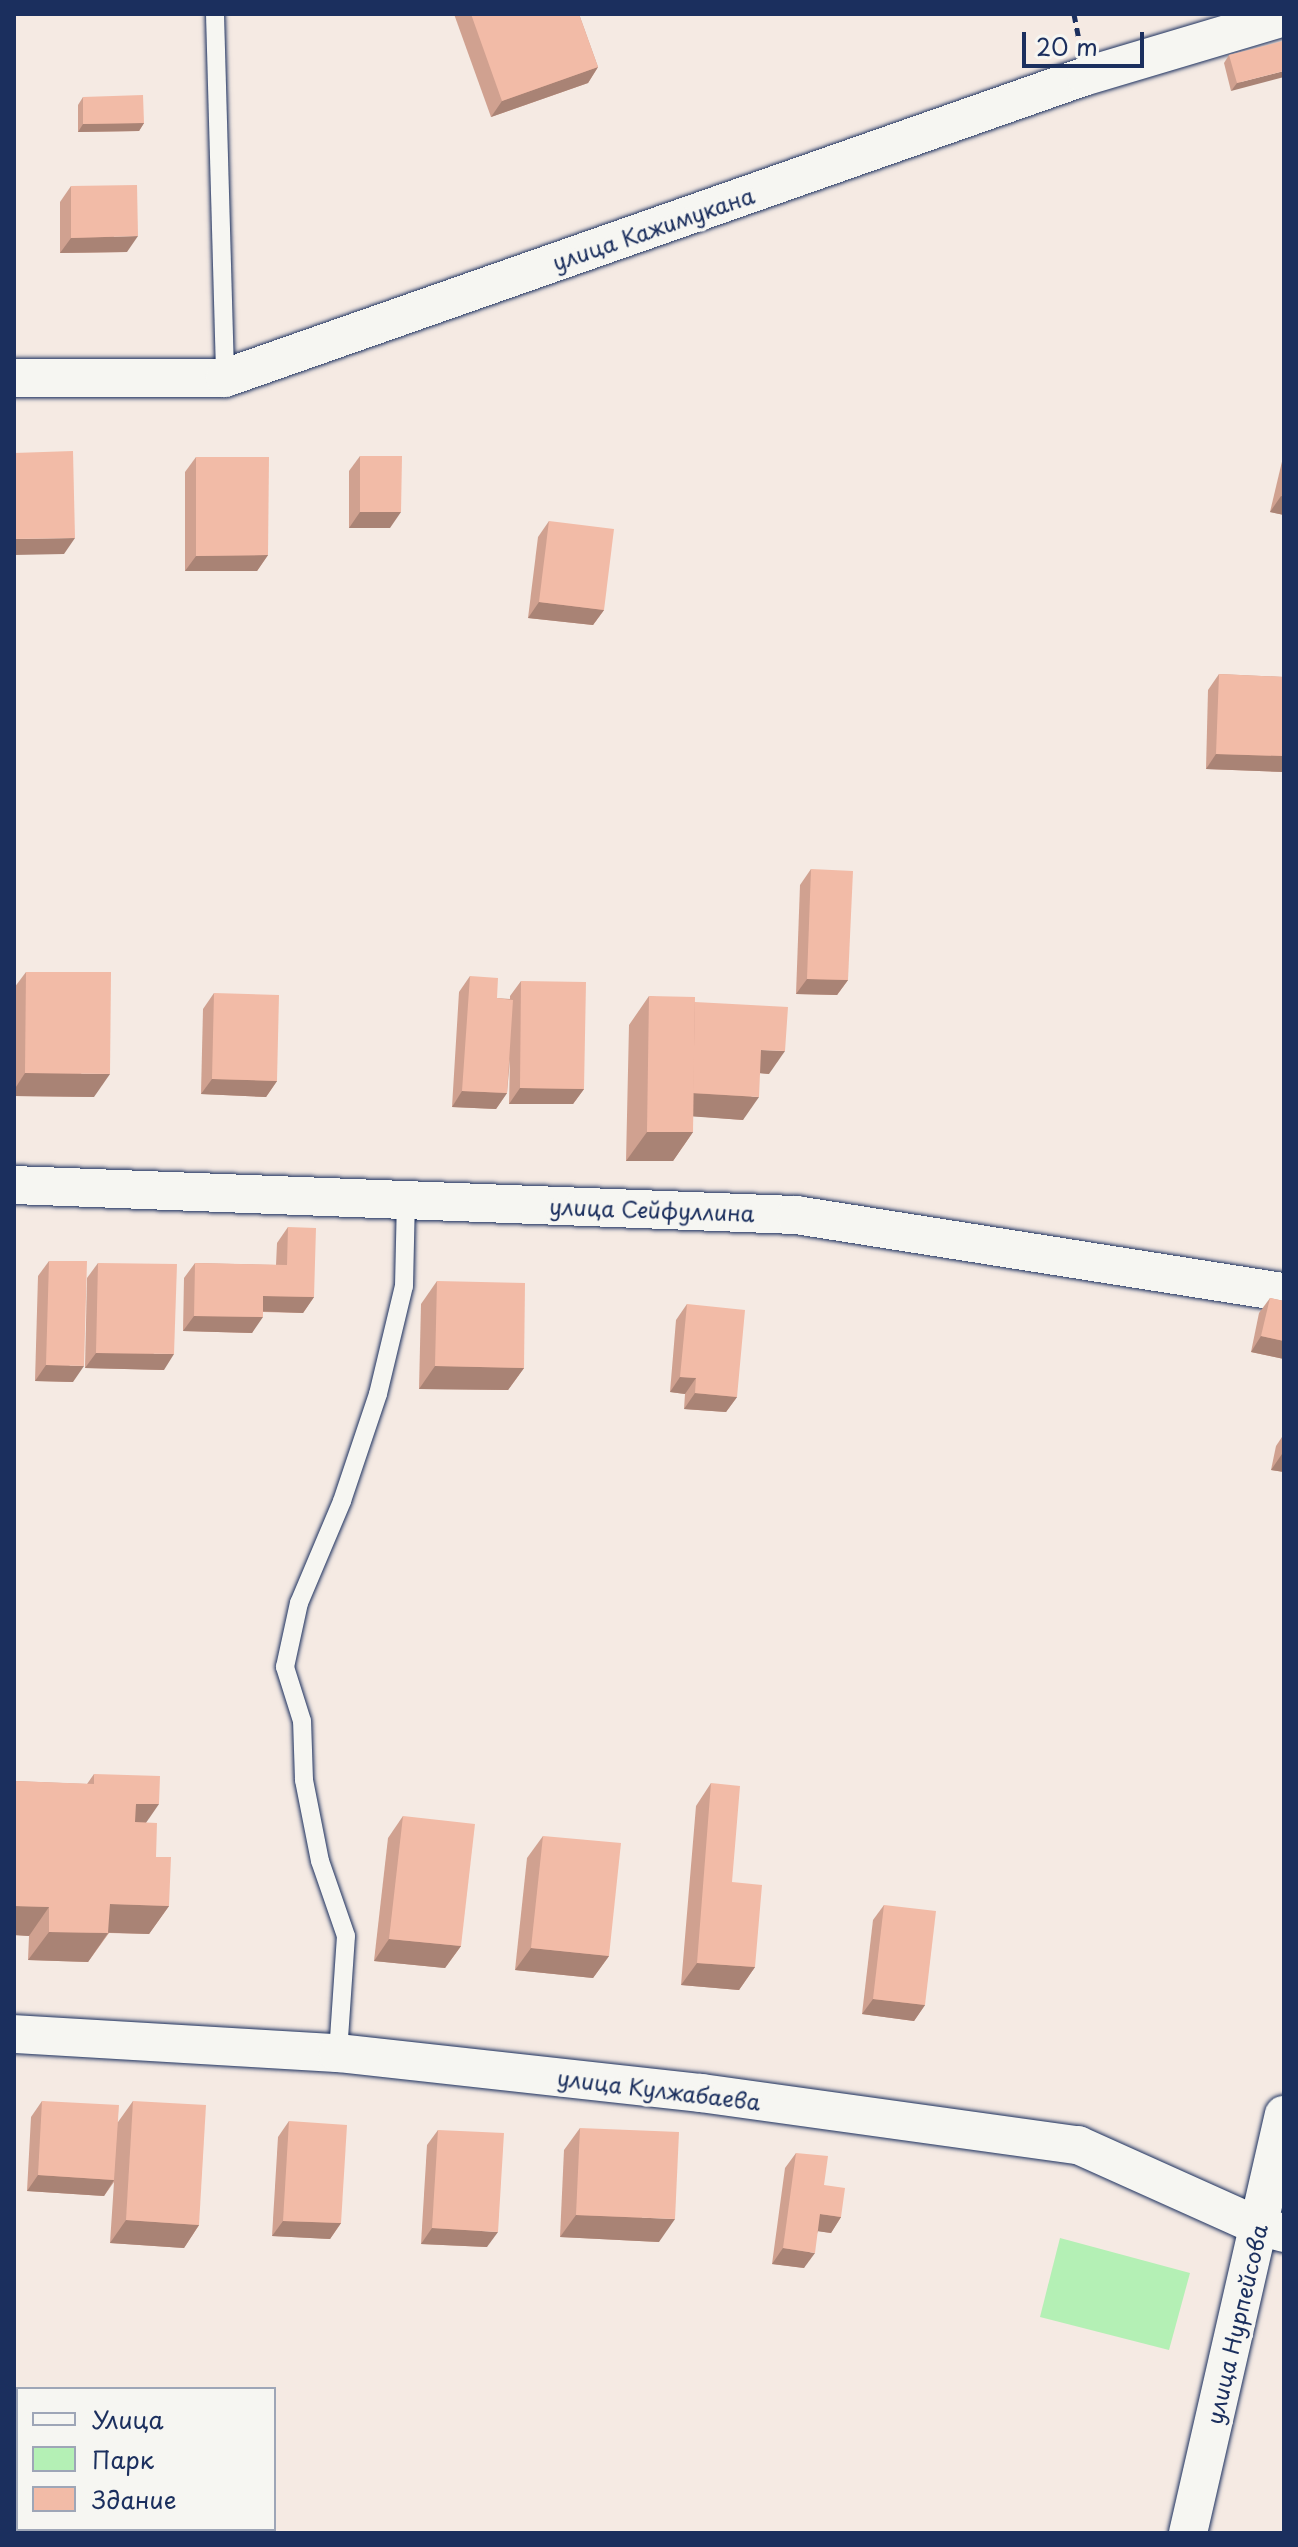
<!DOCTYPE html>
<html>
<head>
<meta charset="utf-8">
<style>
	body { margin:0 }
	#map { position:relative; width:1298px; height:2547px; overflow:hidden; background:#f5eae3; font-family:"Playpen Sans",sans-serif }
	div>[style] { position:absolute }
	.green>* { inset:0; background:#b4f0b5 }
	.path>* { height:5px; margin-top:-2.5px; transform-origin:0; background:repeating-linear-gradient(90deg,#1b2f5e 0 8px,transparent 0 14px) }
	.roads { filter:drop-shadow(0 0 2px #1b2f5e) drop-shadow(0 0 2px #1b2f5e) }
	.lane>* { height:18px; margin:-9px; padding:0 9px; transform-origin:9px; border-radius:9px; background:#f6f6f2 }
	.street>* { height:38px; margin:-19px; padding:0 19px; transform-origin:19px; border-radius:19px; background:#f6f6f2 }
	.wall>* { inset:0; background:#d0a190 }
	.shaded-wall>* { inset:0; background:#a98375 }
	.building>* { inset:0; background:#f2bba7 }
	span { translate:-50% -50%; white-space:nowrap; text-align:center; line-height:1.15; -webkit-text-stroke:7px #f6f6f2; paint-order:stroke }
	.street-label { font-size:22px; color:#1b2f5e }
	.frame { position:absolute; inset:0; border:16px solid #1b2f5e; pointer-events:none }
	.legend { position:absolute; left:16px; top:2387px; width:260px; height:144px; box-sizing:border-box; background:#f6f6f2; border:2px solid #9ea6b7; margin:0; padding:10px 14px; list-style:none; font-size:24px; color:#1b2f5e }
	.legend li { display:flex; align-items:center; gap:16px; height:40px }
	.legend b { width:40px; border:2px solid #9ea6b7 }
	.scale { position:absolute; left:1022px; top:32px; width:122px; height:36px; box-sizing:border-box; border:4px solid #1b2f5e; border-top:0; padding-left:10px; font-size:24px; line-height:28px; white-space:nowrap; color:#1b2f5e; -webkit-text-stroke:6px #f6f6f2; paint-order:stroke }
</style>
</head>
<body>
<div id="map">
	<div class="green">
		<div style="clip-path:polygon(1060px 2238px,1190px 2273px,1169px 2350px,1040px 2317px)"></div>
	</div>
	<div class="path">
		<div style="left:1074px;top:14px;width:25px;rotate:79deg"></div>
	</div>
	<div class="roads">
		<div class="lane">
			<div style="left:215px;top:14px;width:364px;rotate:88.4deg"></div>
			<div style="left:338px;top:2053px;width:117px;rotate:-86.1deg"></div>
			<div style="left:346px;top:1936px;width:79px;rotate:-109.1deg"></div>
			<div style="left:320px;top:1861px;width:83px;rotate:-101.2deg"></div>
			<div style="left:304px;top:1780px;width:59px;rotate:-91.9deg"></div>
			<div style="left:302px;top:1721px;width:57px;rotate:-107.5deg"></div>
			<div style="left:285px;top:1667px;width:66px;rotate:-77.7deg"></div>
			<div style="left:299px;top:1603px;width:111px;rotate:-67.1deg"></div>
			<div style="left:342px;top:1501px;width:113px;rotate:-71.4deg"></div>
			<div style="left:378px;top:1394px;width:111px;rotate:-76.5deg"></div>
			<div style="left:404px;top:1286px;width:86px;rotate:-88.7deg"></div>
		</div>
		<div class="street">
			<div style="left:14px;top:378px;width:211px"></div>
			<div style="left:225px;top:378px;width:912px;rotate:-19.33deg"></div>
			<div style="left:1086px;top:76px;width:207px;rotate:-16.6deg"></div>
			<div style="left:14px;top:1185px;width:783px;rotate:2.2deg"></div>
			<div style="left:796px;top:1215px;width:494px;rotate:9deg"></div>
			<div style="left:14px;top:2034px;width:325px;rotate:3.4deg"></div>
			<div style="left:338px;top:2053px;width:365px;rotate:6.3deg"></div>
			<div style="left:701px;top:2093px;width:381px;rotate:7.9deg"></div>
			<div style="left:1078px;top:2145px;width:197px;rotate:24.2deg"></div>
			<div style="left:1258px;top:2226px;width:27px;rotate:15deg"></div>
			<div style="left:1188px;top:2533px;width:429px;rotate:-77.1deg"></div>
		</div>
	</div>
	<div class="wall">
		<div style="clip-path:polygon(454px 14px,579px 14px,598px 67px,588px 83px,491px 117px)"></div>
		<div style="clip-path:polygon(1284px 43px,1231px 91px,1224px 63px,1229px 55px)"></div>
		<div style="clip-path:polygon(83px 97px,144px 123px,139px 131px,78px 132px,78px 105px)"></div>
		<div style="clip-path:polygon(71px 186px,127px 252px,60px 253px,60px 202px)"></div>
		<div style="clip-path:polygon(1284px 453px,1284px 515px,1270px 512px)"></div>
		<div style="clip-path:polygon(360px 456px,390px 528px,349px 528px,349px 471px)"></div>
		<div style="clip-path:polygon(196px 457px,268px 555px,257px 571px,185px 571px,185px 472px)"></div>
		<div style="clip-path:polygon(549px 521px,604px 610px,593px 625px,528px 618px,538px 537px)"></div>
		<div style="clip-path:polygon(1219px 674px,1284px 677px,1284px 772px,1206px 769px,1208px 690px)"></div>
		<div style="clip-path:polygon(811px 869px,848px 980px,837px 995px,796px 994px,800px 885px)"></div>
		<div style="clip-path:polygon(26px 972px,94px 1097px,14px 1096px,14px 988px)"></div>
		<div style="clip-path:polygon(470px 976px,497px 998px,510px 999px,510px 996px,521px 981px,584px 1089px,573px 1104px,509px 1104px,510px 1059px,507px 1093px,496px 1109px,452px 1107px,459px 992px)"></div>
		<div style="clip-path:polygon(214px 993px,277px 1081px,266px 1097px,201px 1094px,203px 1009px)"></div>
		<div style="clip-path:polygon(649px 996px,695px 1002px,769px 1074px,760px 1073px,743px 1120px,693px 1116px,693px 1132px,673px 1161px,626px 1161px,629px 1025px)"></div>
		<div style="clip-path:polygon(288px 1227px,314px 1297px,303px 1313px,263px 1312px,252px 1333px,183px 1331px,184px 1278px,195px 1263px,276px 1265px,277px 1243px)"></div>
		<div style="clip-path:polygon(49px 1261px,73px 1382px,35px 1381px,38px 1276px)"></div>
		<div style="clip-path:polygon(98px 1263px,164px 1370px,85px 1368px,87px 1278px)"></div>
		<div style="clip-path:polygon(437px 1281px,524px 1368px,508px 1390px,419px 1389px,421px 1304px)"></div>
		<div style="clip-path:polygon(1270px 1298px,1284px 1301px,1284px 1359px,1251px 1352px,1259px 1313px)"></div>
		<div style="clip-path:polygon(687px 1304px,737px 1397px,726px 1412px,684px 1409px,685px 1394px,670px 1392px,676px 1320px)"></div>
		<div style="clip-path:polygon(1284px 1434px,1284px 1472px,1271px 1470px,1276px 1446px)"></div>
		<div style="clip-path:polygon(94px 1774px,146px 1823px,169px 1906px,149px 1934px,109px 1933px,88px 1962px,28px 1960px,29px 1936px,14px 1935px,14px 1781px,87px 1784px)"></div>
		<div style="clip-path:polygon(711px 1783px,732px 1882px,755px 1967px,739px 1990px,681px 1985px,696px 1806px)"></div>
		<div style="clip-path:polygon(403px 1816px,461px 1946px,445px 1968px,374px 1961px,388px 1838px)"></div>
		<div style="clip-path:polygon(543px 1836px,609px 1956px,593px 1978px,515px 1970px,527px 1858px)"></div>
		<div style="clip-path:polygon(884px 1905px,925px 2005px,914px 2021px,862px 2014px,873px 1920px)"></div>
		<div style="clip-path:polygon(42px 2101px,118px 2122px,133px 2101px,199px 2225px,184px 2248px,110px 2243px,114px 2182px,104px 2196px,27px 2191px,31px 2117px)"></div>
		<div style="clip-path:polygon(289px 2121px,341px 2223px,330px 2239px,272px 2236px,278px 2137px)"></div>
		<div style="clip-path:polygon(580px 2128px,659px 2242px,560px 2237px,564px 2150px)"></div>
		<div style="clip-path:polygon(438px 2130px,487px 2247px,421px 2244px,427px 2145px)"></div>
		<div style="clip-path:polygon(796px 2153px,824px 2185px,841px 2217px,831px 2233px,818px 2231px,804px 2268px,772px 2264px,785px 2168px)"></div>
	</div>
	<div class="shaded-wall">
		<div style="clip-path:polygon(598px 67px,588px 83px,491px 117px,502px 101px)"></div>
		<div style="clip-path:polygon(1284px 71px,1284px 77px,1231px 91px,1237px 83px)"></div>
		<div style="clip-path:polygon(144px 123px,139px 131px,78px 132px,83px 124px)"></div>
		<div style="clip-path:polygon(138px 236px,127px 252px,60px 253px,71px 238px)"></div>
		<div style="clip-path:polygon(1281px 496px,1284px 497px,1284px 515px,1270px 512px)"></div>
		<div style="clip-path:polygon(360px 512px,401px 512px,390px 528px,349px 528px)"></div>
		<div style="clip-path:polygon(75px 538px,64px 554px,14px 555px,14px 539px)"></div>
		<div style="clip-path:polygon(268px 555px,257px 571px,185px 571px,196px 556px)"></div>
		<div style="clip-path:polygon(539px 602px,604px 610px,593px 625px,528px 618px)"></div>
		<div style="clip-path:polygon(1216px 754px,1284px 756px,1284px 772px,1206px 769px)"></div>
		<div style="clip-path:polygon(807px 979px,848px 980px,837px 995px,796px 994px)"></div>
		<div style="clip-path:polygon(761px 1050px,785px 1051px,769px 1074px,746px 1072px)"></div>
		<div style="clip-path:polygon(25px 1073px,110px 1074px,94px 1097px,14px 1096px,14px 1090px)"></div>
		<div style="clip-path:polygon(212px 1079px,277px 1081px,266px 1097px,201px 1094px)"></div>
		<div style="clip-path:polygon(520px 1088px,584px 1089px,573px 1104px,509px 1104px)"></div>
		<div style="clip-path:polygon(462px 1091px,507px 1093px,496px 1109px,452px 1107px)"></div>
		<div style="clip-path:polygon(689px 1093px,759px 1097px,743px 1120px,673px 1115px)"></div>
		<div style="clip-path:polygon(647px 1132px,693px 1132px,673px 1161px,626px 1161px)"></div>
		<div style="clip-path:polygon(263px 1296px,314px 1297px,303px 1313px,253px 1311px)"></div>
		<div style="clip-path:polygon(194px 1316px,263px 1317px,252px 1333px,183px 1331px)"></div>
		<div style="clip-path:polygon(1261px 1336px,1284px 1341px,1284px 1359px,1251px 1352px)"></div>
		<div style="clip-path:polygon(96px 1353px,174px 1354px,164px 1370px,85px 1368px)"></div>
		<div style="clip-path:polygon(46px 1365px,84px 1366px,73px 1382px,35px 1381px)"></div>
		<div style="clip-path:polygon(435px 1366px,524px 1368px,508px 1390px,419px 1389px)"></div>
		<div style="clip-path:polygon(680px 1377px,696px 1378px,685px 1394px,670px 1392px)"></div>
		<div style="clip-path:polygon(695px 1393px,737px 1397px,726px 1412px,684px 1409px)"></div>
		<div style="clip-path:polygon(1282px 1454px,1284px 1455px,1284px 1472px,1271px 1470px)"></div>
		<div style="clip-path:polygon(136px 1804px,159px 1804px,139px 1833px,116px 1832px)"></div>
		<div style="clip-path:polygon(110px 1904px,169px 1906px,149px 1934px,90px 1932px)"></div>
		<div style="clip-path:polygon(14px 1906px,49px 1907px,29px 1936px,14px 1935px)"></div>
		<div style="clip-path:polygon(49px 1932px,108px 1933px,88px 1962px,28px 1960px)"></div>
		<div style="clip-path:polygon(389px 1939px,461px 1946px,445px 1968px,374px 1961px)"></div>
		<div style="clip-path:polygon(531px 1948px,609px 1956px,593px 1978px,515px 1970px)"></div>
		<div style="clip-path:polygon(697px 1963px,755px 1967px,739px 1990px,681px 1985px)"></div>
		<div style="clip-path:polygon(873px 1999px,925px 2005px,914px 2021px,862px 2014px)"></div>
		<div style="clip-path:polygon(38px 2175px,114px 2180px,104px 2196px,27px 2191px)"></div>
		<div style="clip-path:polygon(820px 2214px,841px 2217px,831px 2233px,809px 2230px)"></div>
		<div style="clip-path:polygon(576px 2215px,675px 2219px,659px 2242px,560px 2237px)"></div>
		<div style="clip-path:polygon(126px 2220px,199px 2225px,184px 2248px,110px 2243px)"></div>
		<div style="clip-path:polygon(283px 2221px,341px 2223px,330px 2239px,272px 2236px)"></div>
		<div style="clip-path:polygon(432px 2228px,498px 2232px,487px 2247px,421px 2244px)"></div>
		<div style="clip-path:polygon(783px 2248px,815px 2253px,804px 2268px,772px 2264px)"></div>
	</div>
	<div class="building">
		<div style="clip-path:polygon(471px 14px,579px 14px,598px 67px,502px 101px)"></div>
		<div style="clip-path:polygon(1283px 41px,1284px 71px,1237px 83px,1229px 55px)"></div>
		<div style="clip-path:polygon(143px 95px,144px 123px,83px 124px,83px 97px)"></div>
		<div style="clip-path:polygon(137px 185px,138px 236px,71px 238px,71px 186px)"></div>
		<div style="clip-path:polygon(73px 451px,75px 538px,14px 539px,14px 453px)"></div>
		<div style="clip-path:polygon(360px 456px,402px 456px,401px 512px,360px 512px)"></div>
		<div style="clip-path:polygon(196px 457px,269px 457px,268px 555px,196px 556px)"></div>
		<div style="clip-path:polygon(549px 521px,614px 529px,604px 610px,539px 602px)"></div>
		<div style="clip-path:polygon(1219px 674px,1284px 677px,1284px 756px,1216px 754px)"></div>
		<div style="clip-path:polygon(811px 869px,853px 871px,848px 980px,807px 979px)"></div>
		<div style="clip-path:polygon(26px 972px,111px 972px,110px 1074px,25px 1073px)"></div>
		<div style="clip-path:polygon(470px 976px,498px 978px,497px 998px,513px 1000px,507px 1093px,462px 1091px)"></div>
		<div style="clip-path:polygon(521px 981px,586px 982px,584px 1089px,520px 1088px)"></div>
		<div style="clip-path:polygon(14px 988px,16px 988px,14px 1046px)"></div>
		<div style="clip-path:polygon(214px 993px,279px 995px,277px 1081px,212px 1079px)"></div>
		<div style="clip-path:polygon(649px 996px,695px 997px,693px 1132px,647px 1132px)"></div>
		<div style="clip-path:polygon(695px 1002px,788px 1007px,785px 1051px,761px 1050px,759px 1097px,693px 1093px)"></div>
		<div style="clip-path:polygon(288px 1227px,316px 1228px,314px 1297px,263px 1296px,263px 1317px,194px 1316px,195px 1263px,287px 1265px)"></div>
		<div style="clip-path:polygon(49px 1261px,87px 1261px,84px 1366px,46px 1365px)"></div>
		<div style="clip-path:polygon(98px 1263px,177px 1264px,174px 1354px,96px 1353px)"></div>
		<div style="clip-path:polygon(437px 1281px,525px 1283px,524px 1368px,435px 1366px)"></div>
		<div style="clip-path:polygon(1270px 1298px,1284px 1301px,1284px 1341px,1261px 1336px)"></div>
		<div style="clip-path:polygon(687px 1304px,745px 1310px,737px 1397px,695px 1393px,696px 1378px,680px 1377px)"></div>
		<div style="clip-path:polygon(94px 1774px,160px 1776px,159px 1804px,136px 1804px,135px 1822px,157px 1823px,156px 1857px,171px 1857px,169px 1906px,110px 1904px,108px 1933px,49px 1932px,49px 1907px,14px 1906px,14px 1781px,94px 1784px)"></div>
		<div style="clip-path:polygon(711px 1783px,740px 1786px,732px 1882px,762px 1885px,755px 1967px,697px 1963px)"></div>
		<div style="clip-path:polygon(403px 1816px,475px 1824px,461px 1946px,389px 1939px)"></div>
		<div style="clip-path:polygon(543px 1836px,621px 1843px,609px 1956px,531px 1948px)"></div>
		<div style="clip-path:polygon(884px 1905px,936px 1911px,925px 2005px,873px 1999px)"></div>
		<div style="clip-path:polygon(42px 2101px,119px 2105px,114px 2180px,38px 2175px)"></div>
		<div style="clip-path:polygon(133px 2101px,206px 2105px,199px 2225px,126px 2220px)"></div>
		<div style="clip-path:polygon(289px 2121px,347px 2125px,341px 2223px,283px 2221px)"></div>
		<div style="clip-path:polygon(580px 2128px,679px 2132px,675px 2219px,576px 2215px)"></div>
		<div style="clip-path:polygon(438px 2130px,504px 2133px,498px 2232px,432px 2228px)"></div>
		<div style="clip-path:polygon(796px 2153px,828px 2156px,824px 2185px,845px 2188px,841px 2217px,820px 2214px,815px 2253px,783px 2248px)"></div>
	</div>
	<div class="street-label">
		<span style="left:653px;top:228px;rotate:-19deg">улица Кажимукана</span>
		<span style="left:652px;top:1209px;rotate:2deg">улица Сейфуллина</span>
		<span style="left:659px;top:2089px;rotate:7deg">улица Кулжабаева</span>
		<span style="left:1236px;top:2324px;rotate:-77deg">улица Нурпейсова</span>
	</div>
	<div class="frame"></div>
	<ul class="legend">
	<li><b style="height:10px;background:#f6f6f2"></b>Улица</li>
	<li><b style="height:22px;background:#b4f0b5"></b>Парк</li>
	<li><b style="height:22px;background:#f2bba7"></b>Здание</li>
	</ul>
	<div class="scale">20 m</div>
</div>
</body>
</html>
